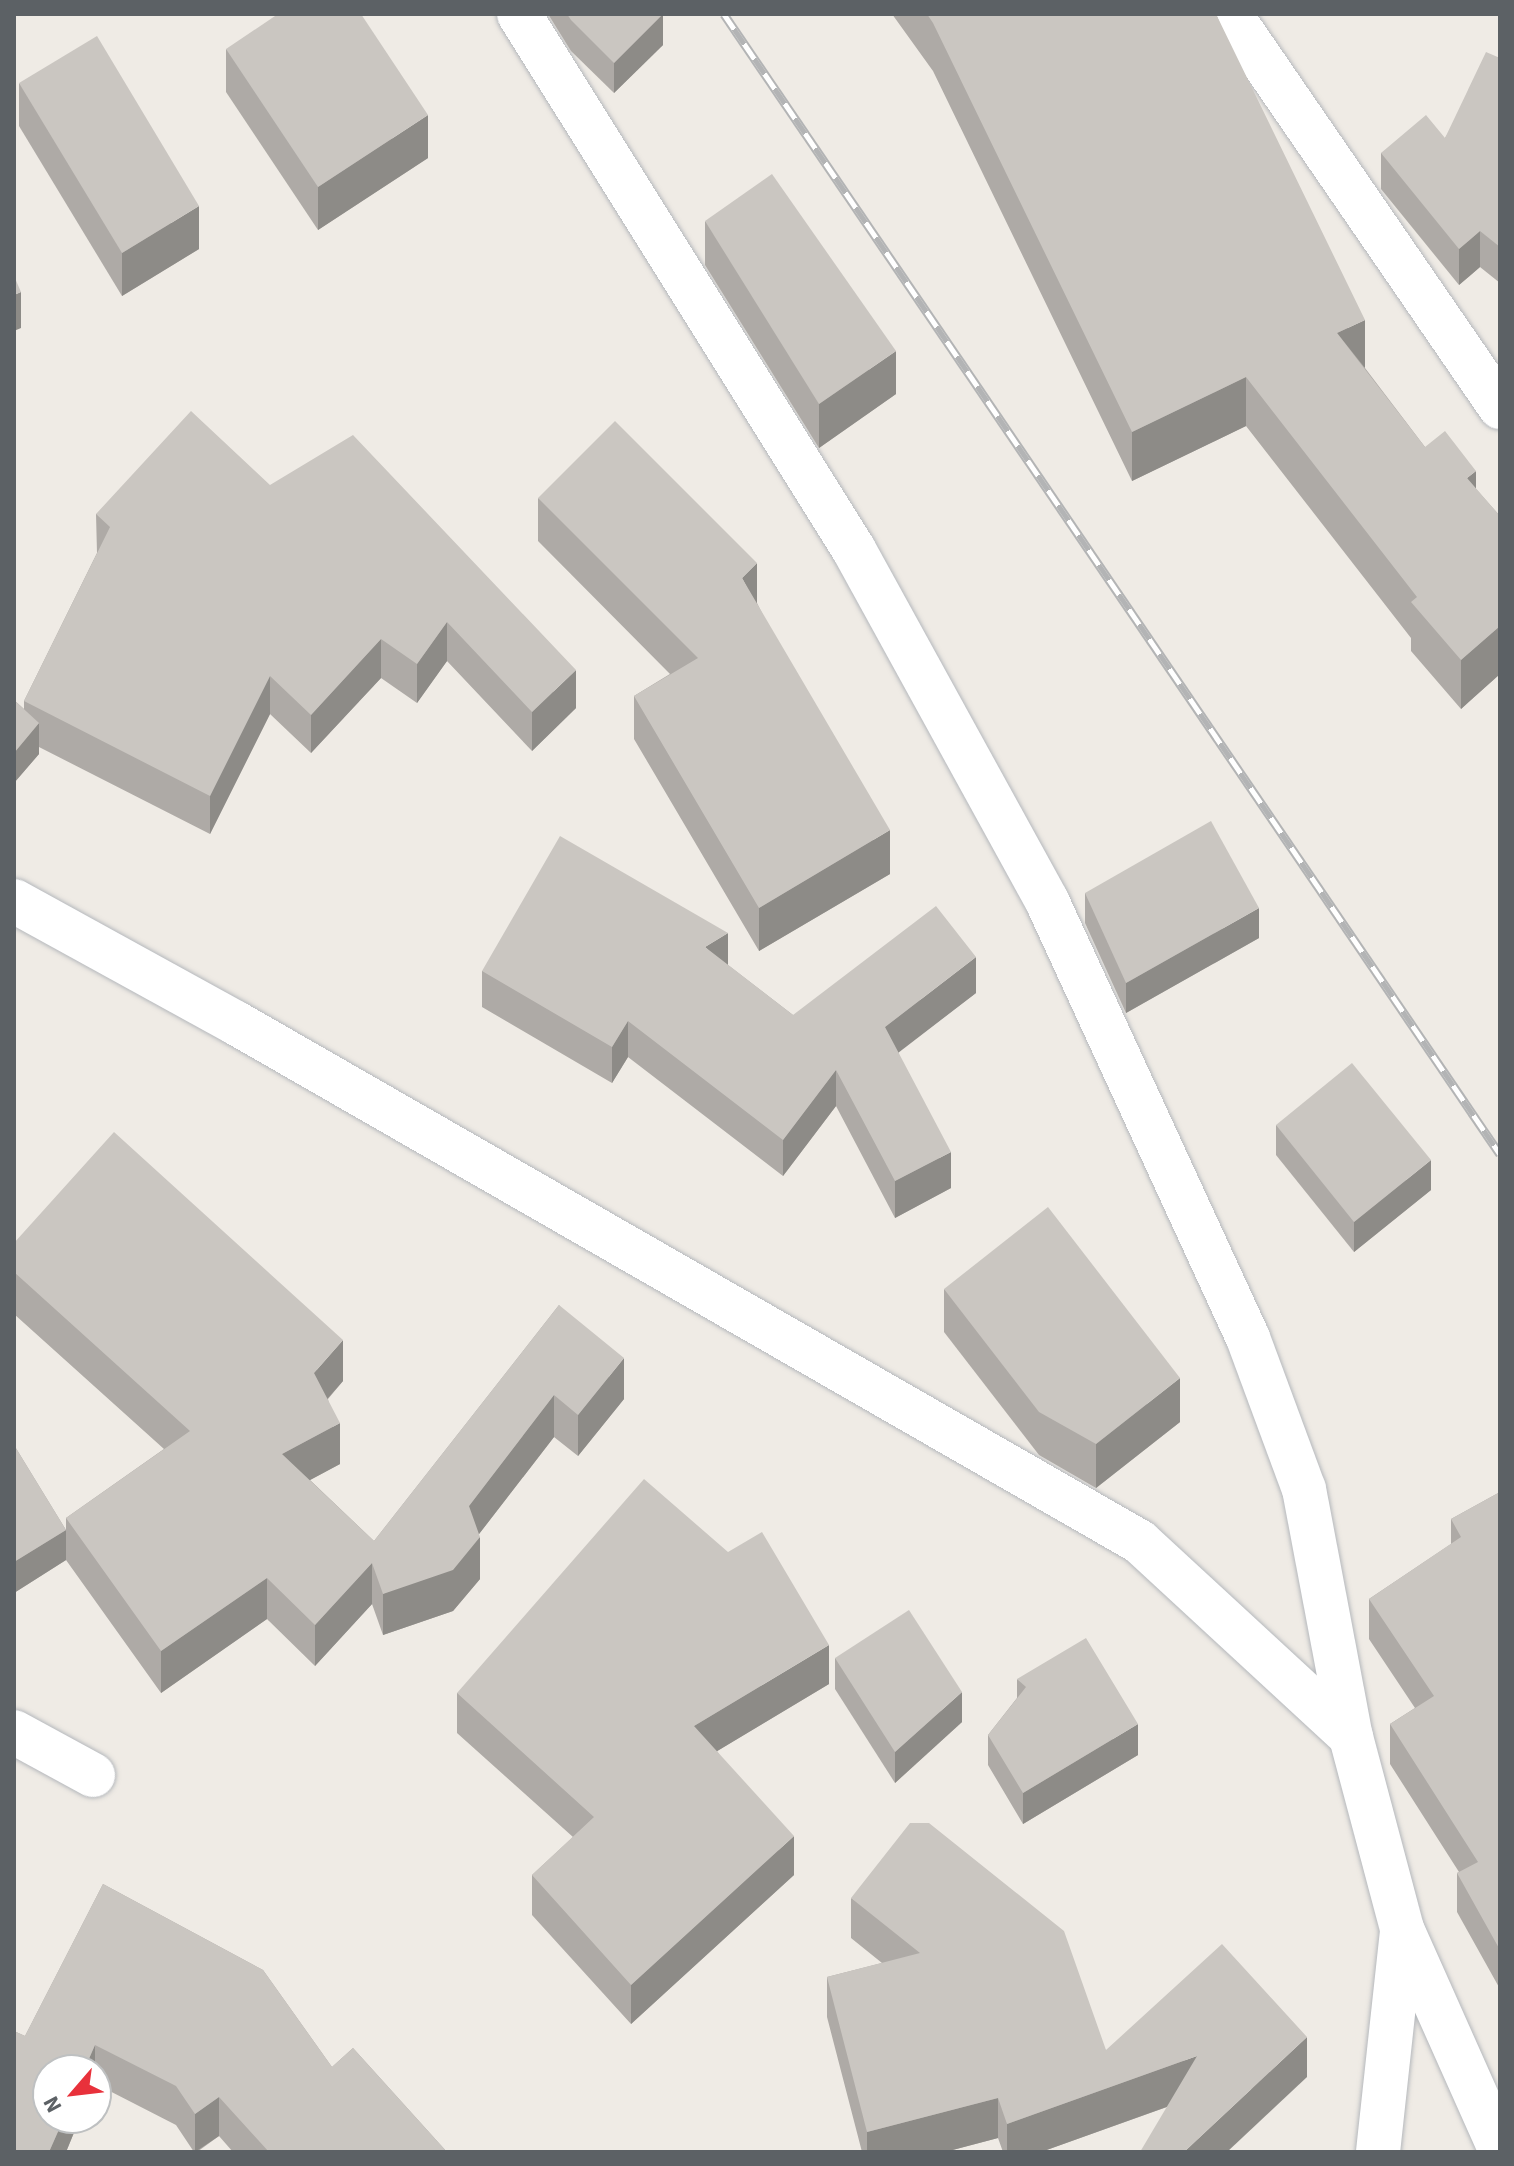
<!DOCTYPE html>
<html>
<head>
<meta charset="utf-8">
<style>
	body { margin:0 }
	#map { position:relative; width:1514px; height:2166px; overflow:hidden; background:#efebe5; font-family:"Source Sans 3",sans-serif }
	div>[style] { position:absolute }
	.roads { filter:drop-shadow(0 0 2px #b5b8bc) drop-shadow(0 0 2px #b5b8bc) }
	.minor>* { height:44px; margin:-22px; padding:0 22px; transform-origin:22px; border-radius:22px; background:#fff }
	.rail>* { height:9px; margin-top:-4.5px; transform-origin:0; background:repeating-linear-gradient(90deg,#fff 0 18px,#b3b4b5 0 36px); box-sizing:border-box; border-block:2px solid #b3b4b5 }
	.wall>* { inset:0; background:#aeaaa6 }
	.shaded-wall>* { inset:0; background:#8d8b87 }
	.building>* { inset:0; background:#cac6c1 }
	span { translate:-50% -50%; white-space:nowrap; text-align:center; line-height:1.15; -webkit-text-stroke:6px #fff; paint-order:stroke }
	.frame { position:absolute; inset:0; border:16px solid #5c6165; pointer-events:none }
	.north { position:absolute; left:32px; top:2054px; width:80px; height:80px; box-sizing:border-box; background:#fff; border:2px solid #bec0c1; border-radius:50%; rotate:242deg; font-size:22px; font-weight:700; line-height:32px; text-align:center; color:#5c6165 }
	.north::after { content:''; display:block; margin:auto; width:28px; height:36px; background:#e8313b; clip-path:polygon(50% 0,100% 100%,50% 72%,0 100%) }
</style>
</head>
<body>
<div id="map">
	<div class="roads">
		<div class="minor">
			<div style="left:519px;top:14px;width:632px;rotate:57.99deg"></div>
			<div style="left:854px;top:550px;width:401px;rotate:61.2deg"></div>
			<div style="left:1047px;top:901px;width:481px;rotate:65.3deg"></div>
			<div style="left:1248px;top:1338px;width:161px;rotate:69.7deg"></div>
			<div style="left:1304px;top:1489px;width:252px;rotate:79.3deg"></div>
			<div style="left:1351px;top:1737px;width:199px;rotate:75.1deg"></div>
			<div style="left:1402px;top:1929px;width:241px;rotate:66deg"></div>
			<div style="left:1230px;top:14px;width:477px;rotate:55.5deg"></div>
			<div style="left:14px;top:901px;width:253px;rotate:28.8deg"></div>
			<div style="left:236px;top:1023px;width:1042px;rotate:29.86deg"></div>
			<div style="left:1140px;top:1542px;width:287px;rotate:42.7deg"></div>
			<div style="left:14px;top:1732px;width:90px;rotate:28.6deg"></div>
			<div style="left:1378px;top:2152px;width:221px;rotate:-83.8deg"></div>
		</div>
	</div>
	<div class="rail">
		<div style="left:724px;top:14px;width:1379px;rotate:55.76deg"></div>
	</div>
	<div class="wall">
		<div style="clip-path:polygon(548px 14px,663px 14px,663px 45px,614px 93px,571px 51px)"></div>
		<div style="clip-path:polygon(892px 14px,1216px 14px,1365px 368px,1425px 447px,1476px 489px,1500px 516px,1500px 674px,1461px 709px,1411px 651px,1411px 638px,1246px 426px,1132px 481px,933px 71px)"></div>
		<div style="clip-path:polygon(226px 49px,428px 158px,318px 230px,226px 92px)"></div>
		<div style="clip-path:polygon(1500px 58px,1500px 283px,1480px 267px,1459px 285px,1381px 189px,1381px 153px,1445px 138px)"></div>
		<div style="clip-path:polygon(19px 83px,199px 249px,122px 296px,19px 126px)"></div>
		<div style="clip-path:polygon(705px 221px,896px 394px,819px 448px,705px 265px)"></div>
		<div style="clip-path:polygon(270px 485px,576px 708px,532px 751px,447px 661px,417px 703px,381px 678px,311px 753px,270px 714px,210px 834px,39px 747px,39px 754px,14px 783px,14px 700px,24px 709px,24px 701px,97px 553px,96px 514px)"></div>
		<div style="clip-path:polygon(538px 498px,757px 603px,890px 874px,759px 951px,634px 739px,634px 696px,670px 674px,538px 541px)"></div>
		<div style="clip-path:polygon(1085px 893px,1259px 938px,1126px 1013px,1085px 923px)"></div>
		<div style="clip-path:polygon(728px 965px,793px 1015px,976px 993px,898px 1052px,951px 1188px,895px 1218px,836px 1106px,783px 1176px,628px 1057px,612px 1083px,482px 1007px,482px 971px)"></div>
		<div style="clip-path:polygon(1276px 1125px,1431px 1190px,1354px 1252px,1276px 1155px)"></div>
		<div style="clip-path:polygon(14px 1243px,343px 1381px,328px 1399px,340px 1464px,310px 1480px,374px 1541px,559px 1305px,624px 1399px,578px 1456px,554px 1437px,479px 1534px,480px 1579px,453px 1611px,383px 1635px,372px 1604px,315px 1666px,267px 1619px,161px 1693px,66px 1560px,14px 1593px,14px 1445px,66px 1530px,66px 1518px,164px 1449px,14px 1314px)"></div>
		<div style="clip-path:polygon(944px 1289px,1180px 1422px,1096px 1488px,1039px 1455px,944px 1332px)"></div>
		<div style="clip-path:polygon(1500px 1492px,1500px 1989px,1457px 1912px,1457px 1873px,1459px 1872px,1390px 1764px,1390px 1724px,1415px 1708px,1369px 1639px,1369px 1599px,1451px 1544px,1451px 1519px)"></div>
		<div style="clip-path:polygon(835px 1658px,962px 1722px,895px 1783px,835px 1689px)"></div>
		<div style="clip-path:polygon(1017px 1679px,1138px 1755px,1023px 1824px,988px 1765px,988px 1735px,1017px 1698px)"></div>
		<div style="clip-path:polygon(829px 1684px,717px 1751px,794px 1875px,631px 2024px,532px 1915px,532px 1875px,573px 1837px,457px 1733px,457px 1693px)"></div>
		<div style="clip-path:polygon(103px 1884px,263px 1970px,332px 2067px,353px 2048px,447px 2152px,233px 2152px,219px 2136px,197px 2152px,194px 2152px,176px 2125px,96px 2084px,96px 2070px,48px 2070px,48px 2118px,80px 2118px,66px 2152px,14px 2152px,14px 2031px,25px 2036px)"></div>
		<div style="clip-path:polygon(851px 1898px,1106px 2050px,1307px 2077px,1167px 2107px,1041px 2152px,1003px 2152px,998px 2138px,945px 2152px,862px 2152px,827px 2017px,827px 1977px,882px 1963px,851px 1938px)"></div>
	</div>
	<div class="shaded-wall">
		<div style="clip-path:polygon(663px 14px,663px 45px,614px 93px,614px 63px)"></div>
		<div style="clip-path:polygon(428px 115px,428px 158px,318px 230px,318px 187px)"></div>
		<div style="clip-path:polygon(199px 206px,199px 249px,122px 296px,122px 253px)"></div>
		<div style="clip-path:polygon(1480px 231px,1480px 267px,1459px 285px,1459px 249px)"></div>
		<div style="clip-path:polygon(21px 292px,21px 328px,14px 331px,14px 295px)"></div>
		<div style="clip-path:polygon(1365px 320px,1365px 368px,1337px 333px)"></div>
		<div style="clip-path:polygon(896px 351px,896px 394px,819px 448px,819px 404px)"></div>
		<div style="clip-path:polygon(1246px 377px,1246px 426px,1132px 481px,1132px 432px)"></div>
		<div style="clip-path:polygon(1476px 471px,1476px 519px,1467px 478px)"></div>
		<div style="clip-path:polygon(757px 563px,757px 607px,742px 578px)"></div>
		<div style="clip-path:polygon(447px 622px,447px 661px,417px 703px,417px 664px)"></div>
		<div style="clip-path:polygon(1500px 626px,1500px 674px,1461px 709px,1461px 660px)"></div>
		<div style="clip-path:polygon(381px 639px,381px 678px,311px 753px,311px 715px)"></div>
		<div style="clip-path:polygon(576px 670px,576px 708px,532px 751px,532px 712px)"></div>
		<div style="clip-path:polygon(270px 676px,270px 714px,210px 834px,210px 796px)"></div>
		<div style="clip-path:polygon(39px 723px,39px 754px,14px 783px,14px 753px)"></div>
		<div style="clip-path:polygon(890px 830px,890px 874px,759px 951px,759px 908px)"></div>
		<div style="clip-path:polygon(1259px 908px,1259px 938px,1126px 1013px,1126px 983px)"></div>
		<div style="clip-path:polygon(728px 933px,728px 969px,705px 947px)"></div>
		<div style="clip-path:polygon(976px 957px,976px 993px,885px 1063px,885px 1027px)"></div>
		<div style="clip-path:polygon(628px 1021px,628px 1057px,612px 1083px,612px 1047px)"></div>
		<div style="clip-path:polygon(836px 1070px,836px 1106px,783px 1176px,783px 1140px)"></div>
		<div style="clip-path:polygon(951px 1152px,951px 1188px,895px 1218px,895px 1181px)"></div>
		<div style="clip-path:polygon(1431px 1160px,1431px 1190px,1354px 1252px,1354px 1222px)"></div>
		<div style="clip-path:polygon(343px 1340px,343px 1381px,314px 1414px,314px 1373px)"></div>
		<div style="clip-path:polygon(624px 1358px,624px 1399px,578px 1456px,578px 1415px)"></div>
		<div style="clip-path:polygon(1180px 1378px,1180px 1422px,1096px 1488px,1096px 1444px)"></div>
		<div style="clip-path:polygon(554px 1395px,554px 1437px,469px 1547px,469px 1506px)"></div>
		<div style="clip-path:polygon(340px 1423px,340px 1464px,282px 1495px,282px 1454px)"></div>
		<div style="clip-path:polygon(66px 1530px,66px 1560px,14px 1593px,14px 1562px)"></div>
		<div style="clip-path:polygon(480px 1537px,480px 1579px,453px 1611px,383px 1635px,383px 1594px)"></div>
		<div style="clip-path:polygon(372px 1563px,372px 1604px,315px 1666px,315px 1625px)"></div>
		<div style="clip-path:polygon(267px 1578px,267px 1619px,161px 1693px,161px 1651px)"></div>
		<div style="clip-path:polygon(829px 1645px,829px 1684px,694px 1765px,694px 1726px)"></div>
		<div style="clip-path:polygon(962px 1692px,962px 1722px,895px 1783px,895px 1752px)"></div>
		<div style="clip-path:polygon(1138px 1724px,1138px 1755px,1023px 1824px,1023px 1793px)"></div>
		<div style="clip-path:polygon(794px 1836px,794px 1875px,631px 2024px,631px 1985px)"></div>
		<div style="clip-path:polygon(1307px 2037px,1307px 2077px,1227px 2152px,1184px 2152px)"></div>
		<div style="clip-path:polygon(95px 2045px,95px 2070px,84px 2070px)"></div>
		<div style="clip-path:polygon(1197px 2056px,1197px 2096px,1041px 2152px,1007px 2152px,1007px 2124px)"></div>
		<div style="clip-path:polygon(219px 2097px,219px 2136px,195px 2152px,195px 2114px)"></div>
		<div style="clip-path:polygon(998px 2098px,998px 2138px,945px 2152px,867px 2152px,867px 2132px)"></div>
		<div style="clip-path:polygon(64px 2118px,80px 2118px,66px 2152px,49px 2152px)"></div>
	</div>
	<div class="building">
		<div style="clip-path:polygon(278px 14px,361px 14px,428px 115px,318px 187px,226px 49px)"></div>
		<div style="clip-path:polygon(567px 14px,663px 14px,614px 63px,571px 20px)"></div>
		<div style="clip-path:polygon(927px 14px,1216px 14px,1365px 320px,1337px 333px,1425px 447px,1445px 431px,1476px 471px,1467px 478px,1500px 516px,1500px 626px,1461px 660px,1411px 602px,1417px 597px,1246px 377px,1132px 432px,933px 23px)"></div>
		<div style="clip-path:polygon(97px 36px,199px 206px,122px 253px,19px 83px)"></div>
		<div style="clip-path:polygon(1486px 52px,1500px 58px,1500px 247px,1480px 231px,1459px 249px,1381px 153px,1426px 115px,1445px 138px)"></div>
		<div style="clip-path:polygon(772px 174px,896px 351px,819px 404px,705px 221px)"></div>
		<div style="clip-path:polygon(14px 276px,21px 292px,14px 295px)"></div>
		<div style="clip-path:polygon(191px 411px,270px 485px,353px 435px,576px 670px,532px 712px,447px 622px,417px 664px,381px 639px,311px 715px,270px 676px,210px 796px,24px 701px,110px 527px,96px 514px)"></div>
		<div style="clip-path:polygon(615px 421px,757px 563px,742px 578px,890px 830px,759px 908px,634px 696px,698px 658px,538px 498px)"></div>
		<div style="clip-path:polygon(14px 700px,39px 723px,14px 753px)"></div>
		<div style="clip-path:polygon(1211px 821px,1259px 908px,1126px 983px,1085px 893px)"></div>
		<div style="clip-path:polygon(560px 836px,728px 933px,705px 947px,793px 1015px,936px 906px,976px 957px,885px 1027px,951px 1152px,895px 1181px,836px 1070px,783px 1140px,628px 1021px,612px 1047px,482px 971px)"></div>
		<div style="clip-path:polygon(1352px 1063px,1431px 1160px,1354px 1222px,1276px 1125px)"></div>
		<div style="clip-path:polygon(114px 1132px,343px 1340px,314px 1373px,340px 1423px,282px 1454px,374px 1541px,559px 1305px,624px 1358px,578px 1415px,554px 1395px,469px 1506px,480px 1537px,453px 1570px,383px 1594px,372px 1563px,315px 1625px,267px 1578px,161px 1651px,66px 1518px,190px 1431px,14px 1272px,14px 1243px)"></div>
		<div style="clip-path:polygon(1048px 1207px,1180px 1378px,1096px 1444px,1039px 1412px,944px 1289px)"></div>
		<div style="clip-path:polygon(14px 1445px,66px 1530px,14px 1562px)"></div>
		<div style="clip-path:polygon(644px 1479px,728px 1552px,762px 1532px,829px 1645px,694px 1726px,794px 1836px,631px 1985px,532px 1875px,594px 1817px,457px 1693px)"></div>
		<div style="clip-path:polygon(1500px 1492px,1500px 1950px,1457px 1873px,1478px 1862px,1390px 1724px,1434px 1696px,1369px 1599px,1461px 1537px,1451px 1519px)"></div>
		<div style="clip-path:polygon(909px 1610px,962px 1692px,895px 1752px,835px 1658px)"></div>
		<div style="clip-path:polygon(1086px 1638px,1138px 1724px,1023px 1793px,988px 1735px,1026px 1687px,1017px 1679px)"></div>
		<div style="clip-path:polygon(910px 1823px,929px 1823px,1064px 1931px,1106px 2050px,1222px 1944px,1307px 2037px,1184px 2152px,1140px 2152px,1197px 2056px,1007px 2124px,998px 2098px,867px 2132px,827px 1977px,920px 1953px,851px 1898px)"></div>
		<div style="clip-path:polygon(103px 1884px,263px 1970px,332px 2067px,353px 2048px,447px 2152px,269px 2152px,219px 2097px,195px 2114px,176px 2086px,95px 2045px,84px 2070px,48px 2070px,48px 2118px,64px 2118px,49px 2152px,14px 2152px,14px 2031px,25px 2036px)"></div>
	</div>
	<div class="frame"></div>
	<div class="north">N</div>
</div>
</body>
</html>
